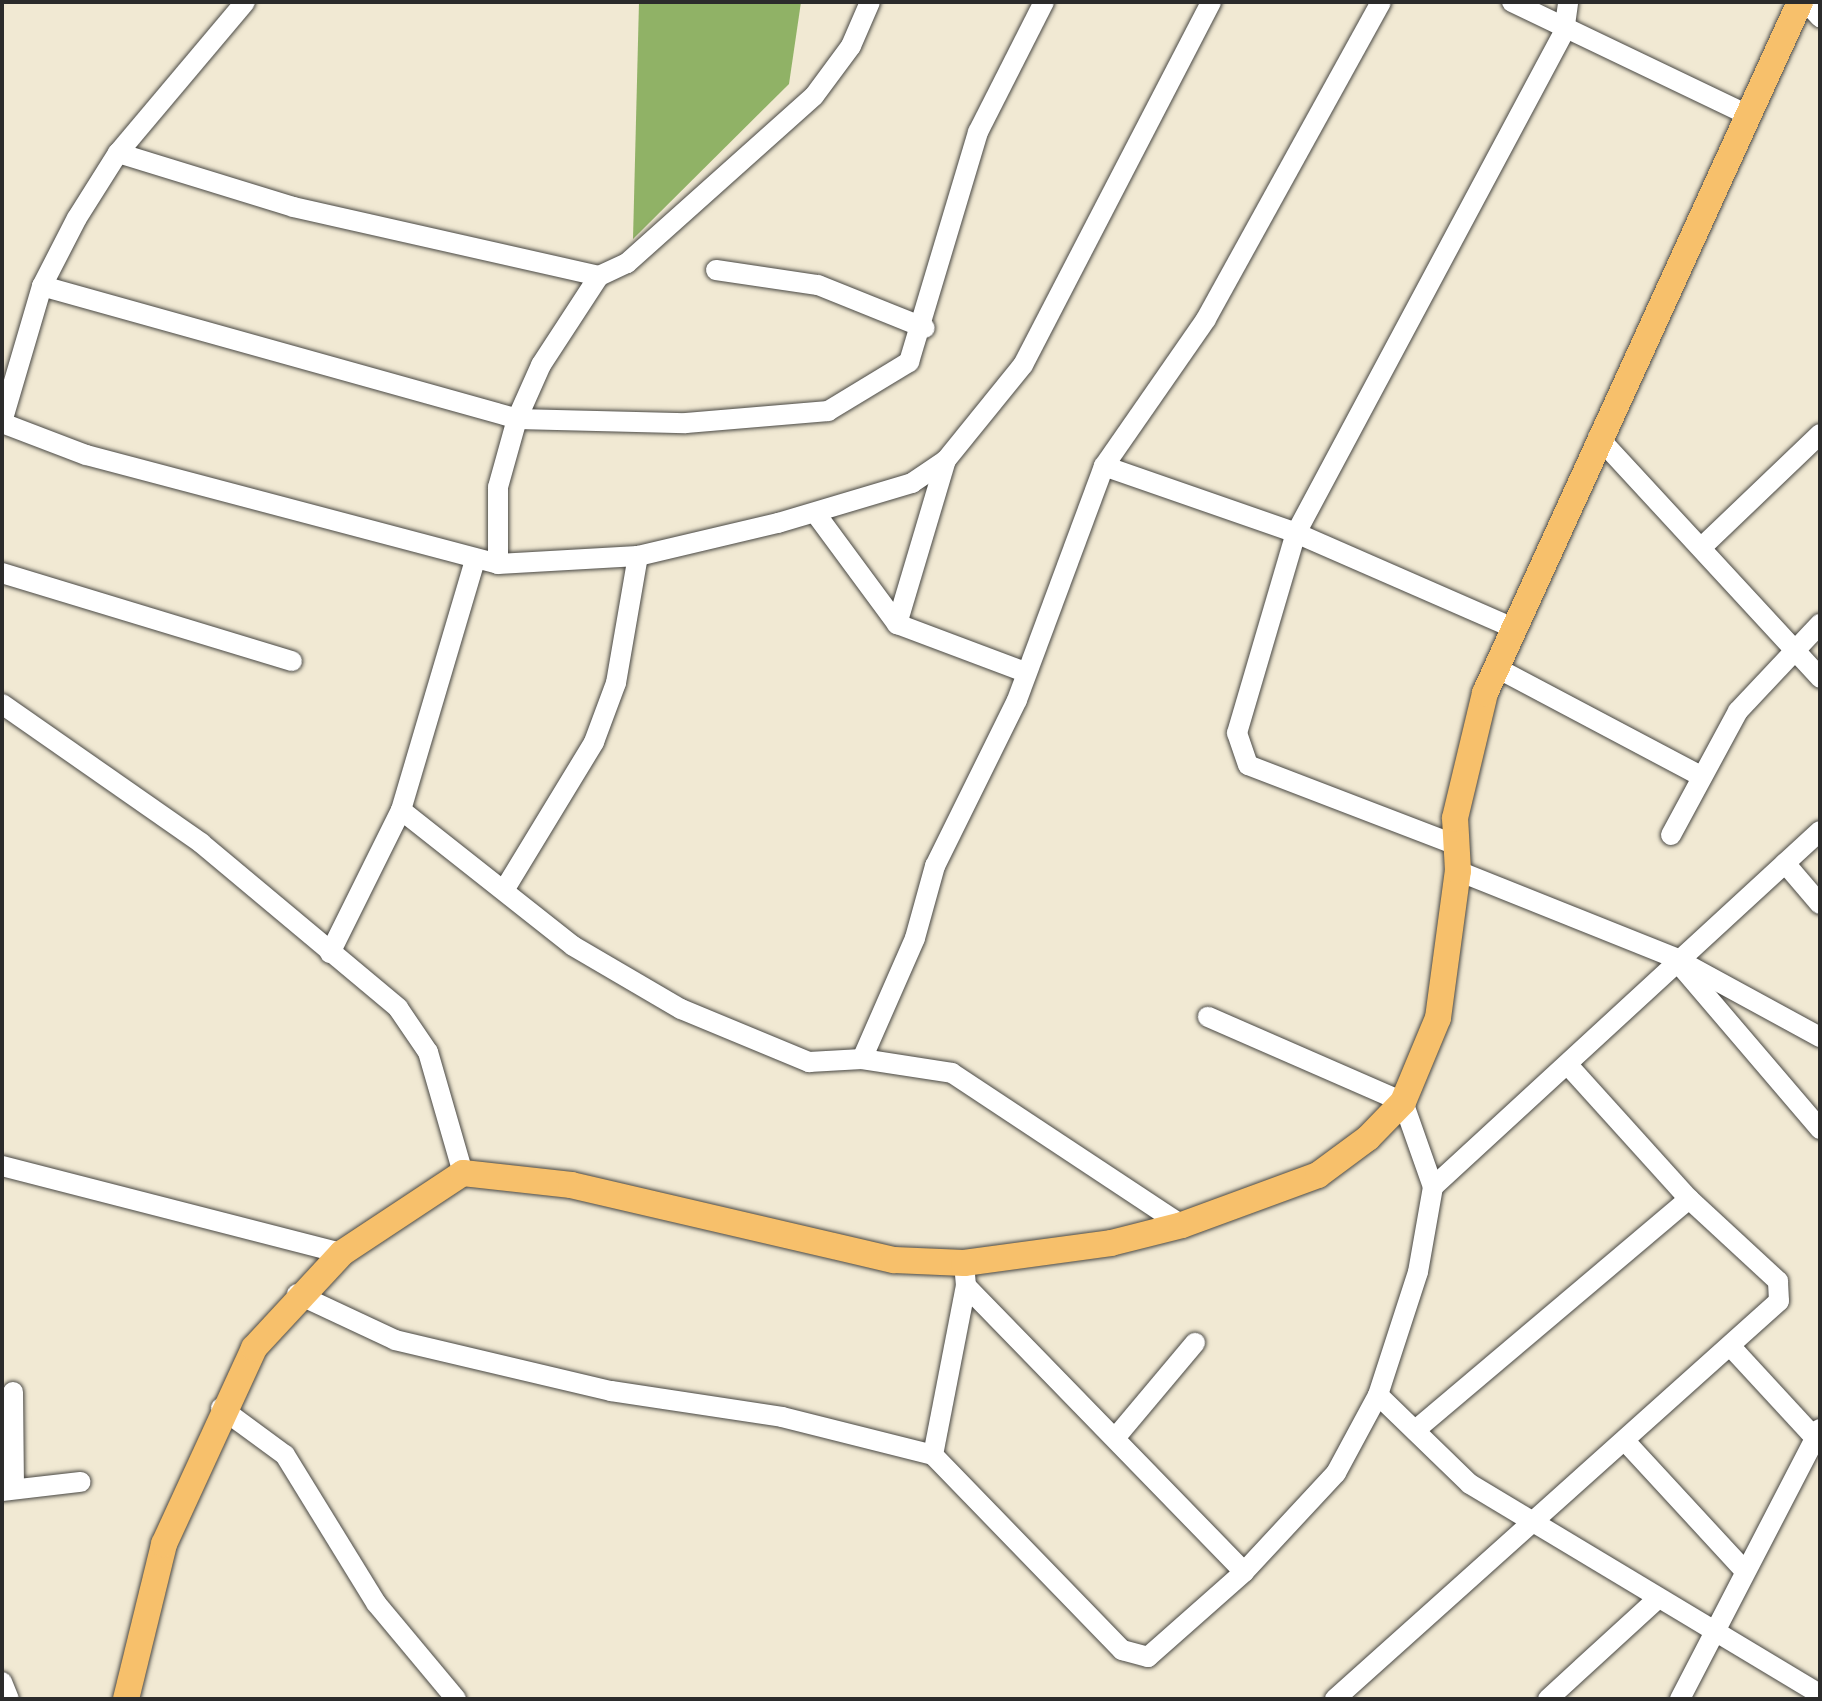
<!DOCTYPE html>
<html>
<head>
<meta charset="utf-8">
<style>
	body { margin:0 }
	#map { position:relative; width:1822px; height:1701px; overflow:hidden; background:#f1e9d3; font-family:Vollkorn,serif }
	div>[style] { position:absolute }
	.forest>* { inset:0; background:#90b266 }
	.roads { filter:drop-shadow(0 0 2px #494844) drop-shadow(0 0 2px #494844) }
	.minor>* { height:20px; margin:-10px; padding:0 10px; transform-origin:10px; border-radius:10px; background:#fff }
	.major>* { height:26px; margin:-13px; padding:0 13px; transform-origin:13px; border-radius:13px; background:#f7c06b }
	span { translate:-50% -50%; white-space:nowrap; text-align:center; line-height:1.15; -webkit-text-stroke:6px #f7f3e8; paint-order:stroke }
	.frame { position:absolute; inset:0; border:4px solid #2b2b2b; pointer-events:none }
</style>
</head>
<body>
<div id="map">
	<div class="forest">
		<div style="clip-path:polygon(639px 2px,801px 2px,789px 84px,633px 239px)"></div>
	</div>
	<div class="roads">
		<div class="minor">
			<div style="left:870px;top:2px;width:48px;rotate:113.4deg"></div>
			<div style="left:851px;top:46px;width:62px;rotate:126.5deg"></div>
			<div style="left:814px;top:96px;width:251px;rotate:138.2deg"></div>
			<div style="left:627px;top:263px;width:31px;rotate:155deg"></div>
			<div style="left:599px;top:276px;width:106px;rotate:123.1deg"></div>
			<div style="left:541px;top:365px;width:59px;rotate:114deg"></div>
			<div style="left:517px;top:419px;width:71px;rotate:105.6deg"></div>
			<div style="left:498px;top:487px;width:77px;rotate:90deg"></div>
			<div style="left:498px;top:564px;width:140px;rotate:-3.3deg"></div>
			<div style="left:638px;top:556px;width:144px;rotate:-13.3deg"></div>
			<div style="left:778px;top:523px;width:140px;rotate:-16.6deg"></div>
			<div style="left:912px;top:483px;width:41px;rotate:-34.1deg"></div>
			<div style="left:946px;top:460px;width:122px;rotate:-51deg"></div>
			<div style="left:1023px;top:365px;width:409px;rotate:-62.6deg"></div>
			<div style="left:1512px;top:2px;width:257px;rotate:25.6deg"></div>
			<div style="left:1806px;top:2px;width:21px;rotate:47deg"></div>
			<div style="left:118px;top:153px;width:183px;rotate:17.1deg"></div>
			<div style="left:293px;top:207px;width:314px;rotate:12.7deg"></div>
			<div style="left:716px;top:270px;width:103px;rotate:8.4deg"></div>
			<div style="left:818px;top:285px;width:115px;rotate:21.9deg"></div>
			<div style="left:42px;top:286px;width:493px;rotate:15.6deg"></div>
			<div style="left:517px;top:419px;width:169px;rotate:1.4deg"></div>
			<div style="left:686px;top:423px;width:143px;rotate:-4.8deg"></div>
			<div style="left:828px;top:411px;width:95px;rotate:-31.2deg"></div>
			<div style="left:909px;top:362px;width:240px;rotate:-73.3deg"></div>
			<div style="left:978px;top:132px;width:146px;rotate:-63.1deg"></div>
			<div style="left:2px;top:422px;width:142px;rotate:-73.6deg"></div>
			<div style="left:42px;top:286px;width:76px;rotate:-62.8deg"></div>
			<div style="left:77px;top:218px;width:77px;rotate:-57.8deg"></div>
			<div style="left:118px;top:153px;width:197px;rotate:-49.9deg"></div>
			<div style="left:2px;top:423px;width:90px;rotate:20.9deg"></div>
			<div style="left:86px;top:455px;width:426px;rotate:14.8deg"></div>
			<div style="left:1598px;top:437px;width:328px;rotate:47.3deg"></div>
			<div style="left:1104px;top:466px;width:203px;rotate:19.2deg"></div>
			<div style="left:1296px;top:533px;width:235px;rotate:23.6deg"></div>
			<div style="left:816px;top:514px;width:137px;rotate:53.6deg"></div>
			<div style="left:897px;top:624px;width:137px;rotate:20.6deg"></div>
			<div style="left:1703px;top:546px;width:162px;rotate:-43.7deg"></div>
			<div style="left:2px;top:573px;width:303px;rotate:16.9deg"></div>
			<div style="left:897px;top:624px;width:171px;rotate:-73.4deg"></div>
			<div style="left:1495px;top:667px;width:231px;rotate:27.9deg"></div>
			<div style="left:2px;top:704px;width:243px;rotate:34.9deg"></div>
			<div style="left:201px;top:843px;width:257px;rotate:39.9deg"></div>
			<div style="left:398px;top:1008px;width:53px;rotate:55.7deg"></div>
			<div style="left:428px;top:1052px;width:126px;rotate:73.9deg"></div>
			<div style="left:401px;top:810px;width:219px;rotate:38.3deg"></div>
			<div style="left:573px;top:946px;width:125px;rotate:30.3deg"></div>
			<div style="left:681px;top:1009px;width:139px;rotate:22.5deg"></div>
			<div style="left:809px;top:1062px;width:53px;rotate:-3.2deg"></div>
			<div style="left:862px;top:1059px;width:91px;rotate:8.8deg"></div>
			<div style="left:952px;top:1073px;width:276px;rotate:33.5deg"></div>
			<div style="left:1671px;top:835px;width:141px;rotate:-61.6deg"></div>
			<div style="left:1738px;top:711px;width:120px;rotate:-46.7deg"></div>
			<div style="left:1451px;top:843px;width:217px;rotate:-159deg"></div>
			<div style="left:1248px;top:765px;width:34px;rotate:-109deg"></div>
			<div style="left:1237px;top:733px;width:209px;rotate:-73.6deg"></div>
			<div style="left:1296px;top:533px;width:568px;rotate:-61.86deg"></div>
			<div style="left:1564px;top:32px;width:30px;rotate:-82deg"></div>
			<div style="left:1785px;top:863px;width:54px;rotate:49.5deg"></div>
			<div style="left:1458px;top:871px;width:234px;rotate:21.8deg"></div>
			<div style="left:1675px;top:958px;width:165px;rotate:28.6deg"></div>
			<div style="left:506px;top:887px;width:170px;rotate:-58.7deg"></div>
			<div style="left:594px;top:742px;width:63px;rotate:-69.6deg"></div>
			<div style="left:616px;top:683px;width:129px;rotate:-80.2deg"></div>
			<div style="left:330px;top:953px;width:160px;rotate:-63.6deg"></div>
			<div style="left:401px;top:810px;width:261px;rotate:-73.5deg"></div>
			<div style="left:1680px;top:965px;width:216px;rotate:49.5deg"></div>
			<div style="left:862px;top:1059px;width:132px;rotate:-66.3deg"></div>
			<div style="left:915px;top:938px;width:75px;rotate:-74.5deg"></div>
			<div style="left:935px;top:866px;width:185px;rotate:-63.7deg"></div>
			<div style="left:1017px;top:700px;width:250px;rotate:-69.6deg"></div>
			<div style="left:1104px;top:466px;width:179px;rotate:-55.2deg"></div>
			<div style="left:1206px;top:319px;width:362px;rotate:-61.1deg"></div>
			<div style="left:2px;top:1166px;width:351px;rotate:14.4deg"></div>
			<div style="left:1433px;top:1187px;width:526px;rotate:-42.61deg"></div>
			<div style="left:964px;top:1263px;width:23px;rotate:85deg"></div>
			<div style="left:966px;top:1286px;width:399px;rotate:45.8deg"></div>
			<div style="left:297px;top:1294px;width:108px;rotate:25.1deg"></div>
			<div style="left:395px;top:1340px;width:222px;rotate:13.3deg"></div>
			<div style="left:611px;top:1391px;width:173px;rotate:8.6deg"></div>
			<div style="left:782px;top:1417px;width:156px;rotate:14.1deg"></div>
			<div style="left:933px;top:1455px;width:272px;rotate:45.9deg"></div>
			<div style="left:1122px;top:1650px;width:27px;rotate:15deg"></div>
			<div style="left:1148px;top:1657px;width:128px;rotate:-41.5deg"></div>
			<div style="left:1244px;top:1572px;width:135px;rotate:-47.1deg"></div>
			<div style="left:1336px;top:1473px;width:89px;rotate:-61.7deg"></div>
			<div style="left:1378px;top:1395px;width:129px;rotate:-72deg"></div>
			<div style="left:1418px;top:1272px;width:86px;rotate:-80deg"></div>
			<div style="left:1433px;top:1187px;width:90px;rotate:-109.4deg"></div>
			<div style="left:1403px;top:1102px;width:213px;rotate:-156.4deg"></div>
			<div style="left:1732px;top:1348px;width:122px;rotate:47.3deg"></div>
			<div style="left:13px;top:1392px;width:96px;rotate:89.4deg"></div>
			<div style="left:1378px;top:1395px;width:128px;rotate:44.1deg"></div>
			<div style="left:1470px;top:1484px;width:408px;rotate:31deg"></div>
			<div style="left:221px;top:1408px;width:79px;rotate:36.3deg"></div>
			<div style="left:285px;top:1455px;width:174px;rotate:58.4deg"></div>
			<div style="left:376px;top:1603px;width:125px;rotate:50.2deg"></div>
			<div style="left:1418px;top:1428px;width:355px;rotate:-40.2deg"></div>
			<div style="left:1116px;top:1437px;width:123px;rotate:-50deg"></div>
			<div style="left:1625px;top:1441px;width:176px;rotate:47.3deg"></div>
			<div style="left:933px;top:1455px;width:172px;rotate:-79deg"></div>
			<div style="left:2px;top:1491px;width:79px;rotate:-6.6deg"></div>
			<div style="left:2px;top:1682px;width:18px;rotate:68deg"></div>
			<div style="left:1335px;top:1699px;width:596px;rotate:-41.87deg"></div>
			<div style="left:1779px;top:1301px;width:20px;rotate:-93deg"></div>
			<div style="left:1778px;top:1281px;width:121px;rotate:-137.3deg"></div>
			<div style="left:1689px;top:1199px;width:181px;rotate:-132.1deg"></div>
			<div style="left:1548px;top:1699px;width:148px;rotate:-42.5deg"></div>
			<div style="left:1680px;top:1699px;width:304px;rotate:-62.6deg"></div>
		</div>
		<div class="major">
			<div style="left:126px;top:1699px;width:160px;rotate:-76.2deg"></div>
			<div style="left:164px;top:1544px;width:216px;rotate:-65.3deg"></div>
			<div style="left:254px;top:1348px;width:129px;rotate:-47.2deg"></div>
			<div style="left:342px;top:1253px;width:145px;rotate:-33.5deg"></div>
			<div style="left:463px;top:1173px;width:109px;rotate:6.3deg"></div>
			<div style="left:571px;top:1185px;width:332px;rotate:13.1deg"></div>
			<div style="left:894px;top:1260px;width:70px;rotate:2.5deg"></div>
			<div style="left:964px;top:1263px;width:148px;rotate:-7.7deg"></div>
			<div style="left:1111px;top:1243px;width:73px;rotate:-14.2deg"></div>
			<div style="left:1182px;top:1225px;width:145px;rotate:-20.2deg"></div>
			<div style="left:1318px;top:1175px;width:62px;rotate:-36.5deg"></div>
			<div style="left:1368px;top:1138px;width:50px;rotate:-45.8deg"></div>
			<div style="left:1403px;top:1102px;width:91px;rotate:-67.4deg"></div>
			<div style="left:1438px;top:1018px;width:148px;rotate:-82.3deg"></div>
			<div style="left:1458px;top:871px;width:53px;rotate:-93.2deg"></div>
			<div style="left:1455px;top:818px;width:129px;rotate:-76.5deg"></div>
			<div style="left:1485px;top:693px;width:759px;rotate:-65.49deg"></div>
		</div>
	</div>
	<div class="frame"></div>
</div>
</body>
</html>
